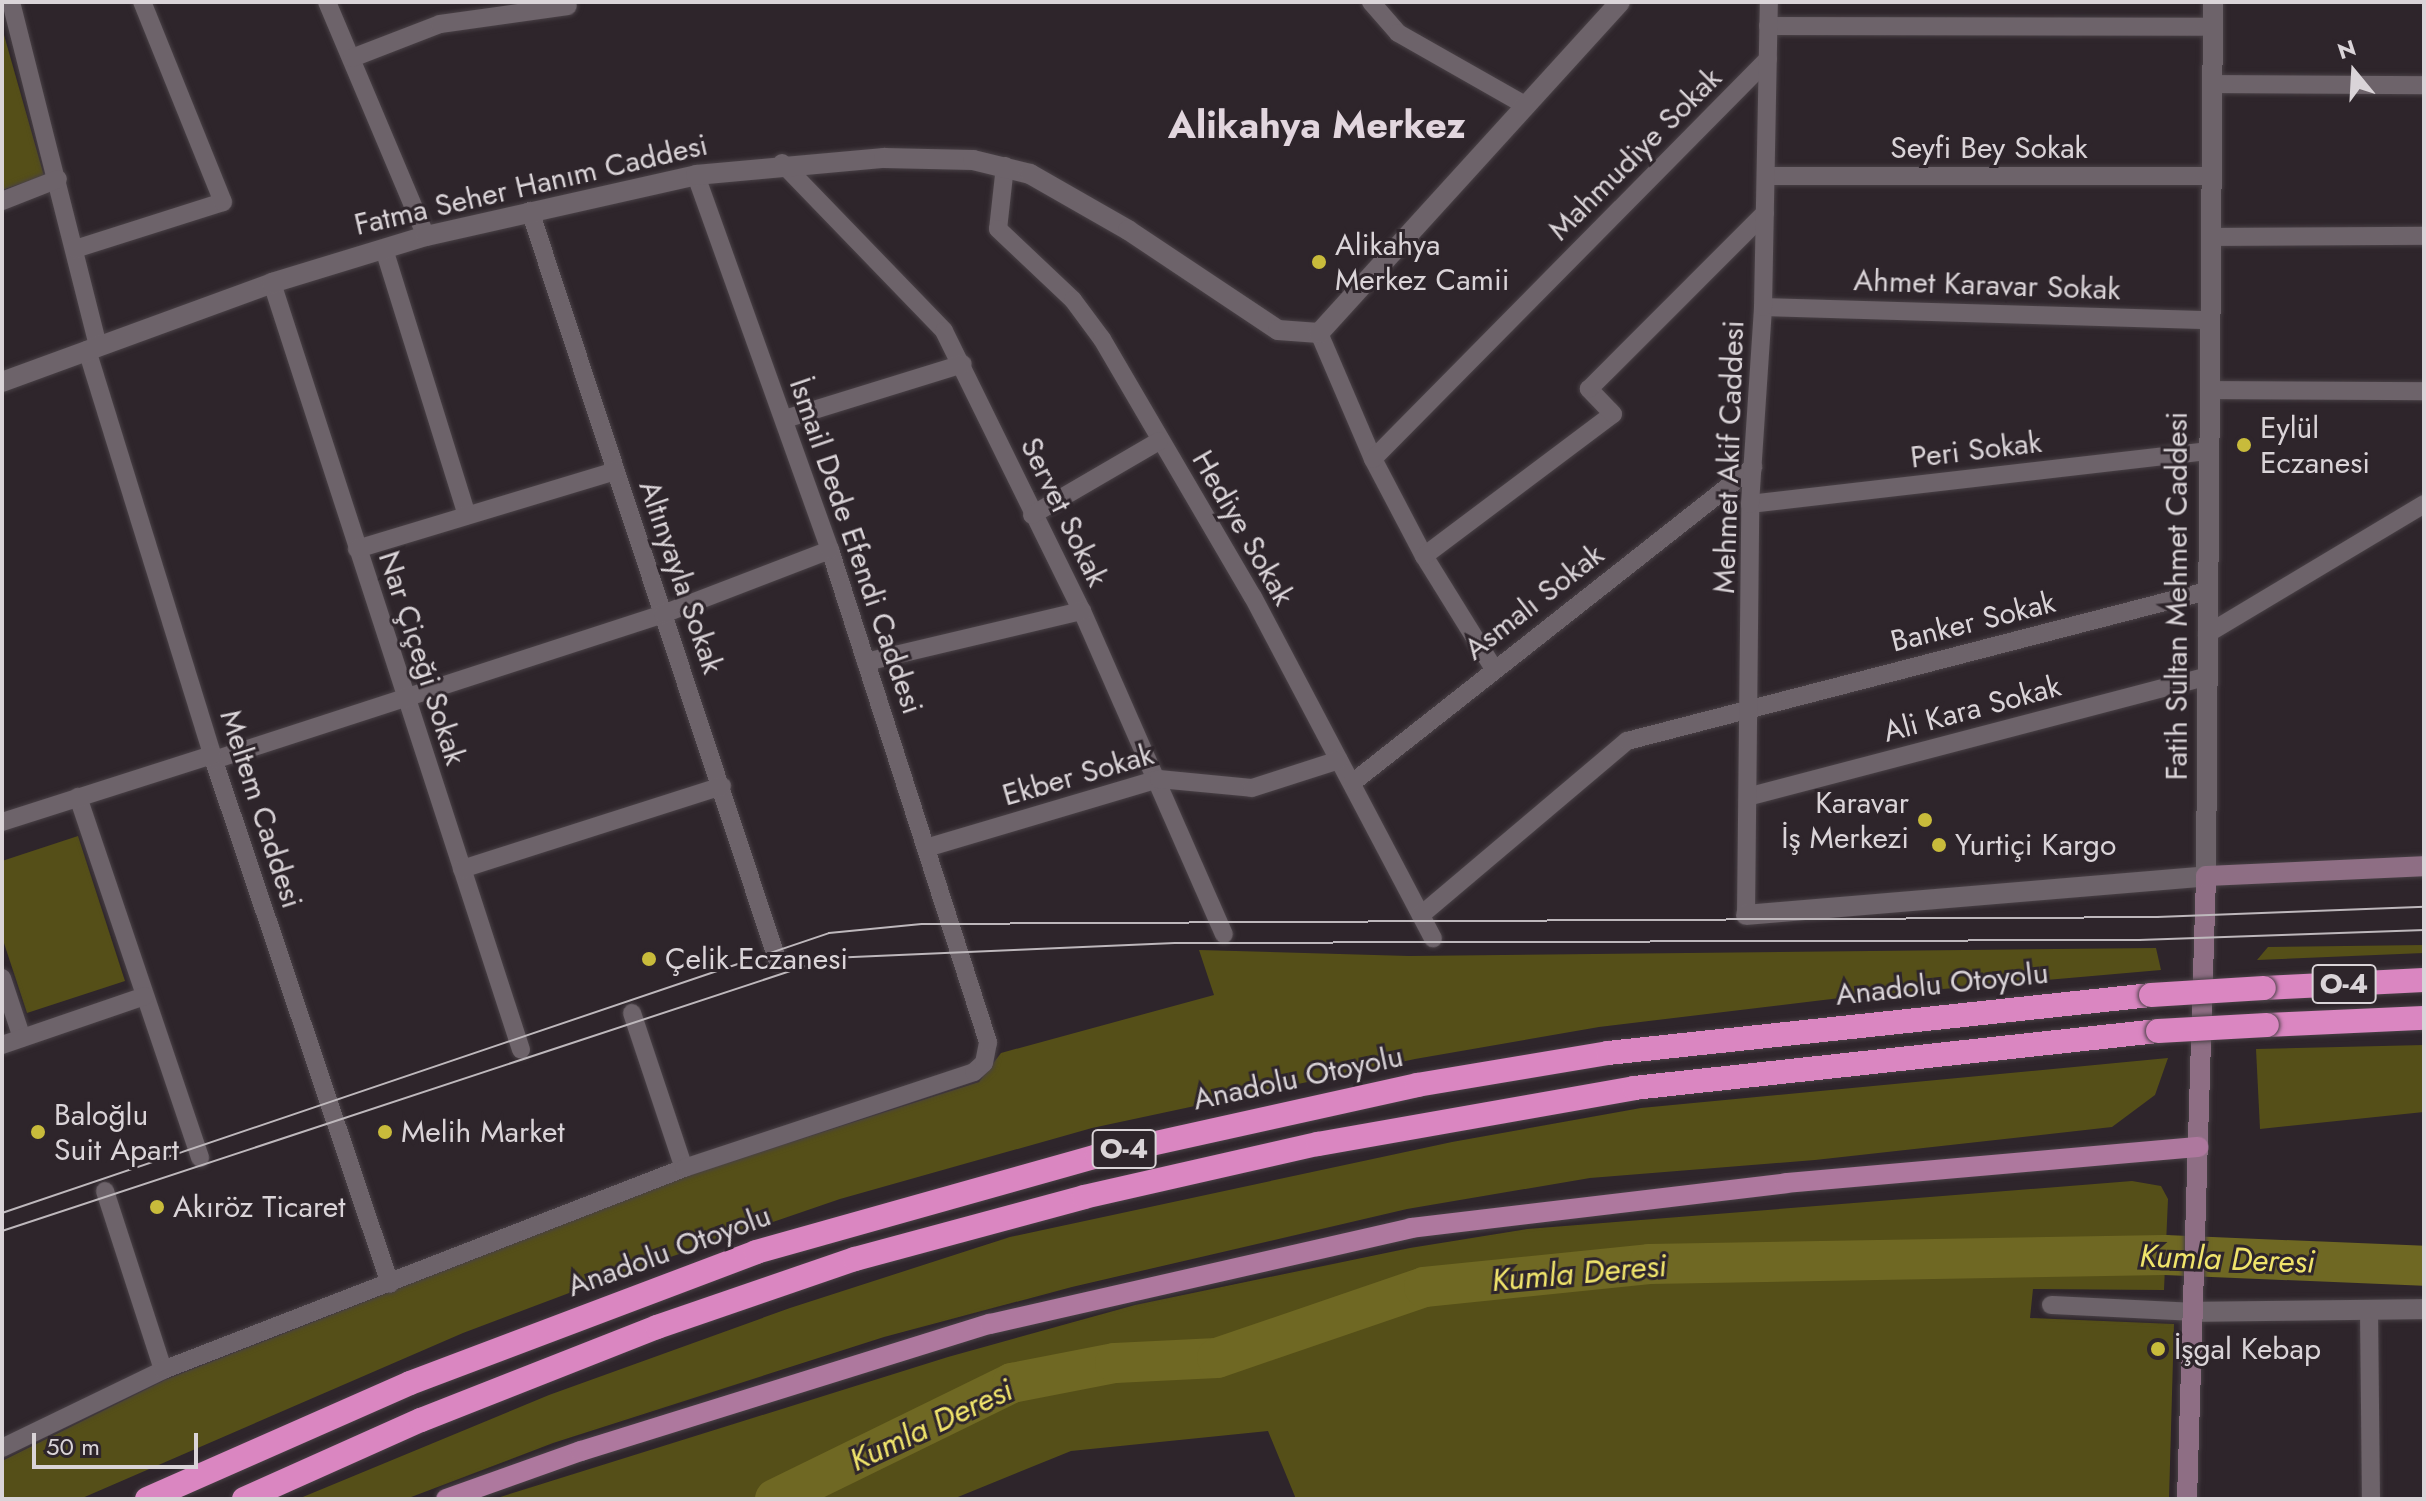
<!DOCTYPE html>
<html>
<head>
<meta charset="utf-8">
<style>
	body { margin:0 }
	#map { position:relative; width:2426px; height:1501px; overflow:hidden; background:#2e252b; font-family:Jost,sans-serif }
	div>[style] { position:absolute }
	.green>* { inset:0; background:#554f18 }
	.river>* { height:40px; margin:-20px; padding:0 20px; transform-origin:20px; border-radius:20px; background:#6f6823 }
	.roads { filter:drop-shadow(0 0 2px #494146) drop-shadow(0 0 2px #494146) }
	.minor>* { height:18px; margin:-9px; padding:0 9px; transform-origin:9px; border-radius:9px; background:#6d636a }
	.tertiary>* { height:20px; margin:-10px; padding:0 10px; transform-origin:10px; border-radius:10px; background:#6d636a }
	.secondary>* { height:20px; margin:-10px; padding:0 10px; transform-origin:10px; border-radius:10px; background:#8e6e84 }
	.primary>* { height:20px; margin:-10px; padding:0 10px; transform-origin:10px; border-radius:10px; background:#ae789e }
	.motorway>* { height:24px; margin:-12px; padding:0 12px; transform-origin:12px; border-radius:12px; background:#da86c1 }
	.tram>* { height:2px; margin:-1px; padding:0 1px; transform-origin:1px; border-radius:1px; background:#beb8bc }
	.bridges { filter:drop-shadow(0 0 2px #494146) drop-shadow(0 0 2px #494146) }
	.motorway-bridge>* { height:24px; margin:-12px; padding:0 12px; transform-origin:12px; border-radius:12px; background:#da86c1 }
	.dots>* { width:22px; height:22px; translate:-50% -50%; box-sizing:border-box; border:4px solid #2e252b; border-radius:50% }
	span { translate:-50% -50%; white-space:nowrap; text-align:center; line-height:1.15; -webkit-text-stroke:6px #2e252b; paint-order:stroke }
	.shield-label span { padding:2px 6px; background:#2e252b; border:2px solid; border-radius:6px; -webkit-text-stroke-width:0 }
	.shield-label { font-size:28px; color:#dad4d8; font-weight:700 }
	.street-label { font-size:30px; color:#dad4d8 }
	.poi-label { font-size:30px; color:#dad4d8 }
	.left { translate:0 -50%; text-align:left }
	.right { translate:-100% -50%; text-align:right }
	.water-label { font-size:32px; color:#f0e46b; font-style:italic }
	.district-label { font-size:38px; color:#e2d6de; font-weight:700 }
	.frame { position:absolute; inset:0; border:4px solid #dad4d8; pointer-events:none }
	.north { position:absolute; left:2314px; top:32px; width:80px; height:80px; -webkit-text-stroke:6px #2e252b; paint-order:stroke; rotate:342deg; font-size:22px; font-weight:700; line-height:32px; text-align:center; color:#dad4d8 }
	.north::after { content:''; display:block; margin:auto; width:28px; height:36px; background:#dad4d8; clip-path:polygon(50% 0,100% 100%,50% 72%,0 100%) }
	.scale { position:absolute; left:32px; top:1433px; width:166px; height:36px; box-sizing:border-box; border:4px solid #dad4d8; border-top:0; padding-left:10px; font-size:24px; line-height:28px; white-space:nowrap; color:#dad4d8; -webkit-text-stroke:6px #2e252b; paint-order:stroke }
</style>
</head>
<body>
<div id="map">
	<div class="green">
		<div style="clip-path:polygon(4px 35px,44px 176px,2px 190px,2px 36px)"></div>
		<div style="clip-path:polygon(78px 836px,125px 981px,27px 1013px,2px 937px,2px 861px)"></div>
		<div style="clip-path:polygon(2424px 945px,2424px 953px,2257px 960px,2268px 947px)"></div>
		<div style="clip-path:polygon(2156px 948px,2161px 970px,1840px 998px,1599px 1027px,1415px 1059px,1092px 1128px,840px 1199px,609px 1278px,463px 1333px,80px 1499px,2px 1499px,2px 1461px,165px 1380px,686px 1176px,979px 1082px,1001px 1053px,1214px 995px,1199px 950px,1409px 956px)"></div>
		<div style="clip-path:polygon(2424px 1045px,2424px 1112px,2260px 1129px,2256px 1049px)"></div>
		<div style="clip-path:polygon(2168px 1058px,2155px 1095px,2112px 1127px,1815px 1160px,1590px 1178px,1407px 1209px,1072px 1287px,884px 1337px,553px 1443px,406px 1499px,298px 1499px,549px 1395px,790px 1308px,1010px 1237px,1452px 1142px,1641px 1108px)"></div>
		<div style="clip-path:polygon(2132px 1181px,2161px 1186px,2168px 1199px,2164px 1290px,2033px 1289px,2030px 1318px,2174px 1324px,2169px 1499px,1296px 1499px,1268px 1431px,1071px 1451px,953px 1499px,494px 1499px,948px 1357px,1135px 1305px,1410px 1248px,1527px 1229px)"></div>
	</div>
	<div class="river">
		<div style="left:775px;top:1499px;width:264px;rotate:-26.1deg"></div>
		<div style="left:1012px;top:1383px;width:105px;rotate:-11deg"></div>
		<div style="left:1115px;top:1363px;width:102px;rotate:-2.8deg"></div>
		<div style="left:1217px;top:1358px;width:219px;rotate:-18.9deg"></div>
		<div style="left:1424px;top:1287px;width:226px;rotate:-5.8deg"></div>
		<div style="left:1649px;top:1264px;width:516px;rotate:-1deg"></div>
		<div style="left:2165px;top:1255px;width:259px;rotate:2.4deg"></div>
	</div>
	<div class="roads">
		<div class="minor">
			<div style="left:11px;top:2px;width:355px;rotate:75.8deg"></div>
			<div style="left:327px;top:2px;width:254px;rotate:67.1deg"></div>
			<div style="left:1371px;top:2px;width:41px;rotate:48.9deg"></div>
			<div style="left:1398px;top:33px;width:144px;rotate:29.6deg"></div>
			<div style="left:1768px;top:26px;width:445px;rotate:0.1deg"></div>
			<div style="left:352px;top:58px;width:94px;rotate:-21.1deg"></div>
			<div style="left:440px;top:24px;width:129px;rotate:-8deg"></div>
			<div style="left:2212px;top:84px;width:212px;rotate:0.3deg"></div>
			<div style="left:782px;top:163px;width:233px;rotate:46deg"></div>
			<div style="left:944px;top:331px;width:312px;rotate:63.8deg"></div>
			<div style="left:1082px;top:611px;width:353px;rotate:66.3deg"></div>
			<div style="left:1005px;top:166px;width:63px;rotate:96.3deg"></div>
			<div style="left:998px;top:229px;width:103px;rotate:43.4deg"></div>
			<div style="left:1073px;top:300px;width:49px;rotate:53.4deg"></div>
			<div style="left:1102px;top:339px;width:299px;rotate:59.7deg"></div>
			<div style="left:1253px;top:597px;width:386px;rotate:62.2deg"></div>
			<div style="left:1766px;top:176px;width:445px"></div>
			<div style="left:2px;top:201px;width:60px;rotate:-21.4deg"></div>
			<div style="left:530px;top:211px;width:791px;rotate:71.73deg"></div>
			<div style="left:2211px;top:237px;width:213px;rotate:-0.3deg"></div>
			<div style="left:75px;top:249px;width:155px;rotate:-17.6deg"></div>
			<div style="left:223px;top:202px;width:216px;rotate:-112deg"></div>
			<div style="left:384px;top:249px;width:279px;rotate:72.7deg"></div>
			<div style="left:272px;top:283px;width:806px;rotate:72.01deg"></div>
			<div style="left:1763px;top:307px;width:447px;rotate:1.7deg"></div>
			<div style="left:1319px;top:333px;width:137px;rotate:66.8deg"></div>
			<div style="left:1373px;top:459px;width:110px;rotate:62.3deg"></div>
			<div style="left:1424px;top:556px;width:133px;rotate:58.2deg"></div>
			<div style="left:87px;top:350px;width:424px;rotate:72.8deg"></div>
			<div style="left:212px;top:755px;width:558px;rotate:71.4deg"></div>
			<div style="left:2209px;top:390px;width:215px;rotate:0.3deg"></div>
			<div style="left:785px;top:419px;width:186px;rotate:-17.2deg"></div>
			<div style="left:1373px;top:459px;width:562px;rotate:-45.36deg"></div>
			<div style="left:1750px;top:504px;width:462px;rotate:-6.6deg"></div>
			<div style="left:1032px;top:515px;width:147px;rotate:-30.2deg"></div>
			<div style="left:357px;top:549px;width:270px;rotate:-16.8deg"></div>
			<div style="left:1424px;top:556px;width:236px;rotate:-36.9deg"></div>
			<div style="left:1613px;top:414px;width:35px;rotate:-134deg"></div>
			<div style="left:1589px;top:389px;width:249px;rotate:-45deg"></div>
			<div style="left:2207px;top:634px;width:253px;rotate:-30.9deg"></div>
			<div style="left:866px;top:662px;width:222px;rotate:-13.3deg"></div>
			<div style="left:214px;top:760px;width:472px;rotate:-18deg"></div>
			<div style="left:663px;top:614px;width:179px;rotate:-21deg"></div>
			<div style="left:1352px;top:783px;width:511px;rotate:-38.24deg"></div>
			<div style="left:1751px;top:796px;width:470px;rotate:-14.7deg"></div>
			<div style="left:78px;top:797px;width:381px;rotate:71.3deg"></div>
			<div style="left:2px;top:822px;width:220px;rotate:-17.7deg"></div>
			<div style="left:926px;top:848px;width:243px;rotate:-16.5deg"></div>
			<div style="left:1159px;top:779px;width:93px;rotate:5.5deg"></div>
			<div style="left:1252px;top:788px;width:91px;rotate:-17.8deg"></div>
			<div style="left:462px;top:869px;width:273px;rotate:-17.7deg"></div>
			<div style="left:1421px;top:915px;width:270px;rotate:-40.2deg"></div>
			<div style="left:1627px;top:741px;width:599px;rotate:-14.5deg"></div>
			<div style="left:1746px;top:915px;width:411px;rotate:-89.4deg"></div>
			<div style="left:1750px;top:504px;width:197px;rotate:-86.2deg"></div>
			<div style="left:1763px;top:307px;width:305px;rotate:-88.9deg"></div>
			<div style="left:2px;top:978px;width:63px;rotate:71.6deg"></div>
			<div style="left:632px;top:1013px;width:163px;rotate:71.5deg"></div>
			<div style="left:2px;top:1045px;width:151px;rotate:-18.9deg"></div>
			<div style="left:105px;top:1191px;width:188px;rotate:72deg"></div>
			<div style="left:2051px;top:1305px;width:141px;rotate:2.8deg"></div>
			<div style="left:2369px;top:1310px;width:189px;rotate:89.4deg"></div>
			<div style="left:2px;top:1448px;width:179px;rotate:-25.8deg"></div>
			<div style="left:163px;top:1370px;width:559px;rotate:-21.19deg"></div>
			<div style="left:684px;top:1168px;width:305px;rotate:-18.3deg"></div>
			<div style="left:974px;top:1072px;width:13px;rotate:-42deg"></div>
			<div style="left:984px;top:1063px;width:21px;rotate:-79deg"></div>
			<div style="left:988px;top:1042px;width:517px;rotate:-107.8deg"></div>
			<div style="left:830px;top:550px;width:398px;rotate:-109.7deg"></div>
		</div>
		<div class="tertiary">
			<div style="left:2px;top:382px;width:288px;rotate:-20.1deg"></div>
			<div style="left:272px;top:283px;width:161px;rotate:-17deg"></div>
			<div style="left:426px;top:236px;width:277px;rotate:-12.7deg"></div>
			<div style="left:696px;top:175px;width:189px;rotate:-5.2deg"></div>
			<div style="left:884px;top:158px;width:89px;rotate:1.3deg"></div>
			<div style="left:973px;top:160px;width:59px;rotate:13.8deg"></div>
			<div style="left:1030px;top:174px;width:113px;rotate:29.7deg"></div>
			<div style="left:1128px;top:230px;width:180px;rotate:33.7deg"></div>
			<div style="left:1278px;top:330px;width:41px;rotate:4.2deg"></div>
			<div style="left:1319px;top:333px;width:447px;rotate:-47.7deg"></div>
			<div style="left:1746px;top:915px;width:462px;rotate:-4.8deg"></div>
			<div style="left:2206px;top:876px;width:874px;rotate:-89.54deg"></div>
			<div style="left:2192px;top:1312px;width:232px;rotate:-0.7deg"></div>
		</div>
		<div class="secondary">
			<div style="left:2187px;top:1499px;width:623px;rotate:-88.25deg"></div>
			<div style="left:2206px;top:876px;width:218px;rotate:-2.6deg"></div>
		</div>
		<div class="primary">
			<div style="left:446px;top:1499px;width:143px;rotate:-19.6deg"></div>
			<div style="left:581px;top:1451px;width:428px;rotate:-17.3deg"></div>
			<div style="left:990px;top:1324px;width:432px;rotate:-12.8deg"></div>
			<div style="left:1411px;top:1228px;width:378px;rotate:-6.8deg"></div>
			<div style="left:1786px;top:1183px;width:414px;rotate:-5deg"></div>
		</div>
		<div class="motorway">
			<div style="left:2264px;top:988px;width:160px;rotate:-2.9deg"></div>
			<div style="left:2267px;top:1025px;width:157px;rotate:-2.6deg"></div>
			<div style="left:147px;top:1499px;width:287px;rotate:-23.8deg"></div>
			<div style="left:410px;top:1383px;width:370px;rotate:-20.7deg"></div>
			<div style="left:756px;top:1252px;width:354px;rotate:-15.7deg"></div>
			<div style="left:1097px;top:1156px;width:328px;rotate:-12.5deg"></div>
			<div style="left:1417px;top:1085px;width:194px;rotate:-9.5deg"></div>
			<div style="left:1608px;top:1053px;width:546px;rotate:-6.1deg"></div>
			<div style="left:244px;top:1499px;width:194px;rotate:-24.1deg"></div>
			<div style="left:421px;top:1420px;width:254px;rotate:-21.5deg"></div>
			<div style="left:657px;top:1327px;width:209px;rotate:-19deg"></div>
			<div style="left:855px;top:1259px;width:237px;rotate:-15.1deg"></div>
			<div style="left:1084px;top:1197px;width:240px;rotate:-12.8deg"></div>
			<div style="left:1318px;top:1144px;width:321px;rotate:-10deg"></div>
			<div style="left:1634px;top:1088px;width:527px;rotate:-6.21deg"></div>
		</div>
	</div>
	<div class="tram">
		<div style="left:2px;top:1213px;width:873px;rotate:-18.7deg"></div>
		<div style="left:829px;top:933px;width:93px;rotate:-5.5deg"></div>
		<div style="left:922px;top:924px;width:1236px;rotate:-0.32deg"></div>
		<div style="left:2158px;top:917px;width:266px;rotate:-2.2deg"></div>
		<div style="left:2px;top:1231px;width:872px;rotate:-18.25deg"></div>
		<div style="left:830px;top:958px;width:345px;rotate:-2.5deg"></div>
		<div style="left:1175px;top:943px;width:965px;rotate:-0.18deg"></div>
		<div style="left:2140px;top:940px;width:284px;rotate:-2deg"></div>
	</div>
	<div class="bridges">
		<div class="motorway-bridge">
			<div style="left:2151px;top:995px;width:113px;rotate:-3.5deg"></div>
			<div style="left:2158px;top:1031px;width:109px;rotate:-3.2deg"></div>
		</div>
	</div>
	<div class="dots">
		<div style="left:1319px;top:262px;background:#c8bb3b"></div>
		<div style="left:2244px;top:445px;background:#c8bb3b"></div>
		<div style="left:1925px;top:820px;background:#c8bb3b"></div>
		<div style="left:1939px;top:845px;background:#c8bb3b"></div>
		<div style="left:649px;top:959px;background:#c8bb3b"></div>
		<div style="left:38px;top:1132px;background:#c8bb3b"></div>
		<div style="left:385px;top:1132px;background:#c8bb3b"></div>
		<div style="left:157px;top:1207px;background:#c8bb3b"></div>
		<div style="left:2158px;top:1349px;background:#c8bb3b"></div>
	</div>
	<div class="shield-label">
		<span style="left:2344px;top:984px">O-4</span>
		<span style="left:1124px;top:1149px">O-4</span>
	</div>
	<div class="street-label">
		<span style="left:1989px;top:148px">Seyfi Bey Sokak</span>
		<span style="left:1635px;top:154px;rotate:-45deg">Mahmudiye Sokak</span>
		<span style="left:531px;top:185px;rotate:-13deg">Fatma Seher Hanım Caddesi</span>
		<span style="left:1987px;top:285px;rotate:2deg">Ahmet Karavar Sokak</span>
		<span style="left:1976px;top:450px;rotate:-7deg">Peri Sokak</span>
		<span style="left:1729px;top:457px;rotate:-88deg">Mehmet Akif Caddesi</span>
		<span style="left:1064px;top:512px;rotate:64deg">Servet Sokak</span>
		<span style="left:1243px;top:528px;rotate:60deg">Hediye Sokak</span>
		<span style="left:856px;top:546px;rotate:71deg">İsmail Dede Efendi Caddesi</span>
		<span style="left:681px;top:577px;rotate:71deg">Altınyayla Sokak</span>
		<span style="left:2177px;top:596px;rotate:-90deg">Fatih Sultan Mehmet Caddesi</span>
		<span style="left:1534px;top:602px;rotate:-38deg">Asmalı Sokak</span>
		<span style="left:1973px;top:622px;rotate:-14deg">Banker Sokak</span>
		<span style="left:422px;top:658px;rotate:72deg">Nar Çiçeği Sokak</span>
		<span style="left:1972px;top:709px;rotate:-15deg">Ali Kara Sokak</span>
		<span style="left:1078px;top:775px;rotate:-16deg">Ekber Sokak</span>
		<span style="left:261px;top:809px;rotate:72deg">Meltem Caddesi</span>
		<span style="left:1942px;top:984px;rotate:-6deg">Anadolu Otoyolu</span>
		<span style="left:1298px;top:1078px;rotate:-12deg">Anadolu Otoyolu</span>
		<span style="left:669px;top:1251px;rotate:-20deg">Anadolu Otoyolu</span>
	</div>
	<div class="poi-label">
		<span class="left" style="left:1335px;top:262px">Alikahya<br>Merkez Camii</span>
		<span class="left" style="left:2260px;top:445px">Eylül<br>Eczanesi</span>
		<span class="right" style="left:1909px;top:820px">Karavar<br>İş Merkezi</span>
		<span class="left" style="left:1955px;top:845px">Yurtiçi Kargo</span>
		<span class="left" style="left:665px;top:959px">Çelik Eczanesi</span>
		<span class="left" style="left:54px;top:1132px">Baloğlu<br>Suit Apart</span>
		<span class="left" style="left:401px;top:1132px">Melih Market</span>
		<span class="left" style="left:173px;top:1207px">Akıröz Ticaret</span>
		<span class="left" style="left:2174px;top:1349px">İşgal Kebap</span>
	</div>
	<div class="water-label">
		<span style="left:2227px;top:1259px;rotate:2deg">Kumla Deresi</span>
		<span style="left:1579px;top:1273px;rotate:-5deg">Kumla Deresi</span>
		<span style="left:931px;top:1425px;rotate:-25deg">Kumla Deresi</span>
	</div>
	<div class="district-label">
		<span style="left:1317px;top:125px">Alikahya Merkez</span>
	</div>
	<div class="frame"></div>
	<div class="north">N</div>
	<div class="scale">50 m</div>
</div>
</body>
</html>
